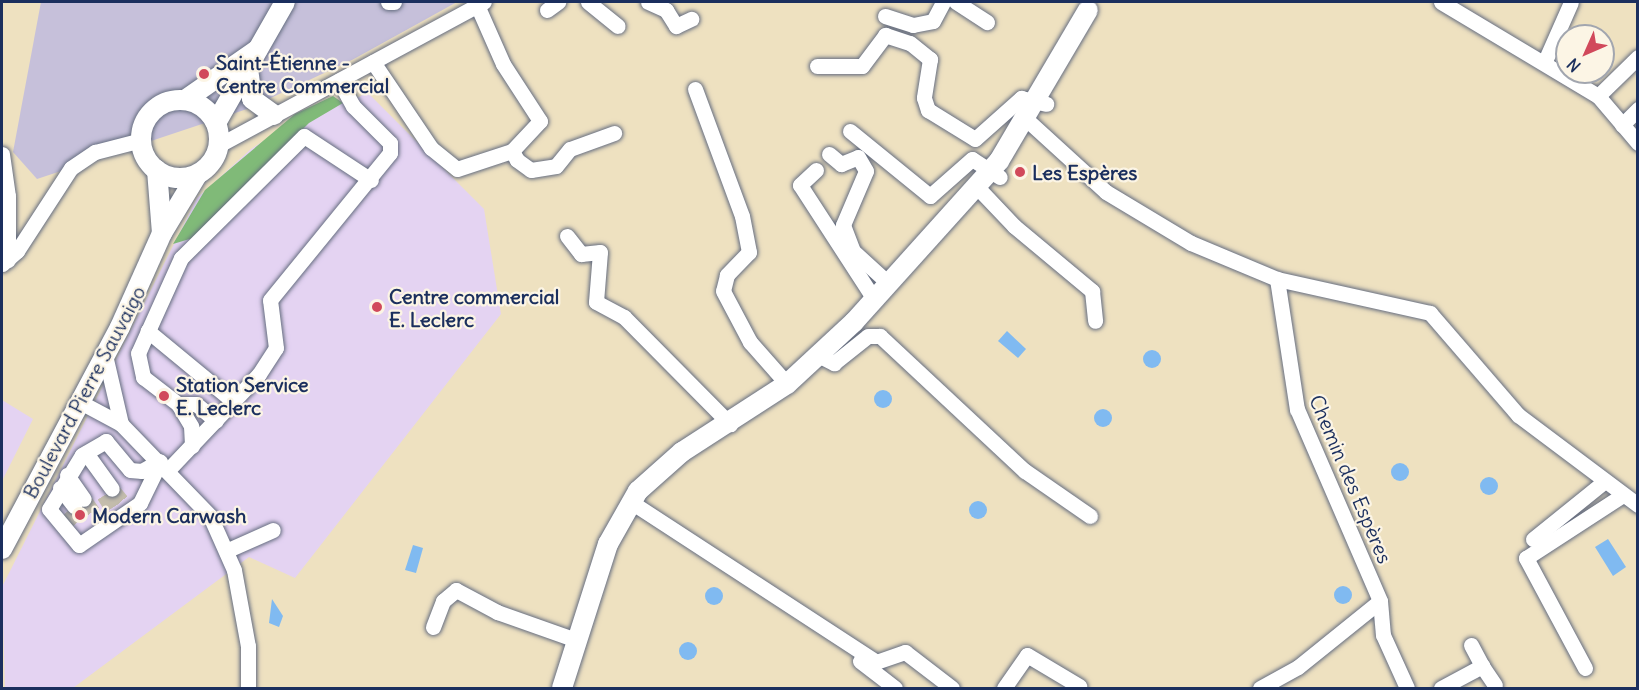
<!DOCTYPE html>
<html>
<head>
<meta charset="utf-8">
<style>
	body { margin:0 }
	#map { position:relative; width:1639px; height:690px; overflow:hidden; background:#eee1c0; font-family:Delius,sans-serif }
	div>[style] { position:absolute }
	.built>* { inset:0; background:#e4d3f2 }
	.industrial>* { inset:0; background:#c6c0da }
	.forest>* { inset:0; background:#80ba78 }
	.water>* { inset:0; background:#80baf1 }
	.round { border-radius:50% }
	.minor-tunnel>* { height:15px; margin-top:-7.5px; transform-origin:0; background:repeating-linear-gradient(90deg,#c4bdac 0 15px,transparent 0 23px) }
	.roads { filter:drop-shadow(0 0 2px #656d80) drop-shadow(0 0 2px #656d80) }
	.minor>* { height:15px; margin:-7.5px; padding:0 7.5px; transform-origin:7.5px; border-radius:7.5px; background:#fff }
	.major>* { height:20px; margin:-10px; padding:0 10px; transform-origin:10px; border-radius:10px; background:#fff }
	.major>.ring { margin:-10px; padding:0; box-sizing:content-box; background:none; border:20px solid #fff; border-radius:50% }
	.dots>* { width:16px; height:16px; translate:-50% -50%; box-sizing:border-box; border:3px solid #fcf5e5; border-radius:50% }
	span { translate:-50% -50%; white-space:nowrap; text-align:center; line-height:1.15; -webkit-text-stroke:4.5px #fcf5e5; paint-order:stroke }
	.poi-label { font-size:20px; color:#1b2f5e; font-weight:700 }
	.left { translate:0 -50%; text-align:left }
	.street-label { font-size:20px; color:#1b2f5e }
	.frame { position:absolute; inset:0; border:3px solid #1b2f5e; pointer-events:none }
	.north { position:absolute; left:1555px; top:24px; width:60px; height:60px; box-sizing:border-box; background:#fcf5e5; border:2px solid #a2a6af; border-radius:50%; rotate:225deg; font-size:16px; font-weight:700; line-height:24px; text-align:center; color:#1b2f5e }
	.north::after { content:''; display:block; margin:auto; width:21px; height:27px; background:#d1495b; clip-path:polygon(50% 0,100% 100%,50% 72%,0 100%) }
</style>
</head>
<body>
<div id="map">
	<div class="built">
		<div style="clip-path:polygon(367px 92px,484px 209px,501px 314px,295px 578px,249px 557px,73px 688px,5px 688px,2px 587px,197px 198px,251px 149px,333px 96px,346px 105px)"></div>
		<div style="clip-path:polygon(2px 400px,33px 419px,2px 481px)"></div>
	</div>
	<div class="industrial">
		<div style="clip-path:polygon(41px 2px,457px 2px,352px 60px,247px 109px,37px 179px,13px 152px)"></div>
	</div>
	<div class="forest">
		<div style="clip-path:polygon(333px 96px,343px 103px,309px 123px,193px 238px,173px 244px,205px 190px,295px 114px)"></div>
	</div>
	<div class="water">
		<div style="clip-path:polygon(1007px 331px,1026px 349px,1018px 358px,998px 341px)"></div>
		<div class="round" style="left:1143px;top:350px;width:18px;height:18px"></div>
		<div class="round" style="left:874px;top:390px;width:18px;height:18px"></div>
		<div class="round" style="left:1094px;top:409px;width:18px;height:18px"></div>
		<div class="round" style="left:1391px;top:463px;width:18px;height:18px"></div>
		<div class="round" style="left:1480px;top:477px;width:18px;height:18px"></div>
		<div class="round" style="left:969px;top:501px;width:18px;height:18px"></div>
		<div style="clip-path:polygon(1608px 539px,1626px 567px,1613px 576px,1595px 547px)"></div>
		<div style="clip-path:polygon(413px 545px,423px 548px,416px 573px,405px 570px)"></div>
		<div class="round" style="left:1334px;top:586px;width:18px;height:18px"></div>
		<div class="round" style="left:705px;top:587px;width:18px;height:18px"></div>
		<div style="clip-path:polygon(272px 599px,283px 616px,279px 627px,269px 623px)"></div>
		<div class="round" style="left:679px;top:642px;width:18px;height:18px"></div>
	</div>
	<div class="minor-tunnel">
		<div style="left:112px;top:489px;width:16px;rotate:50deg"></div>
		<div style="left:104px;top:495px;width:15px;rotate:58deg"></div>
		<div style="left:84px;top:499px;width:21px;rotate:55deg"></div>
		<div style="left:66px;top:512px;width:21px;rotate:51deg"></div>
	</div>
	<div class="roads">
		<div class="minor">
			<div style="left:388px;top:2px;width:6px"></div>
			<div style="left:588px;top:2px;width:38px;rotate:39deg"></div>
			<div style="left:648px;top:2px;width:20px;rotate:24deg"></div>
			<div style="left:666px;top:10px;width:19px;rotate:58deg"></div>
			<div style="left:676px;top:26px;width:17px;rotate:-25deg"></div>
			<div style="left:956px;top:2px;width:37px;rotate:33deg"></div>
			<div style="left:1441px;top:2px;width:183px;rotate:30.9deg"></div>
			<div style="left:1598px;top:96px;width:62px;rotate:49.6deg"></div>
			<div style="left:477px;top:5px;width:64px;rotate:66.2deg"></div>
			<div style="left:503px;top:64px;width:68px;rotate:57deg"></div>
			<div style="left:540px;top:121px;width:41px;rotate:133deg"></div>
			<div style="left:512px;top:151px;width:10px;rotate:61deg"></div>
			<div style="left:517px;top:160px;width:17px;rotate:36deg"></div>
			<div style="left:531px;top:170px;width:25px;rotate:-9deg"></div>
			<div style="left:556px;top:166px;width:22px;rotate:-51deg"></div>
			<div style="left:570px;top:149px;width:47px;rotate:-20deg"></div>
			<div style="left:547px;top:10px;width:14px;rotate:-36deg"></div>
			<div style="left:885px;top:16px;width:29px;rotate:18deg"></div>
			<div style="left:913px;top:25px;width:20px;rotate:-11deg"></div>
			<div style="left:933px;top:21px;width:21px;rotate:-62deg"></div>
			<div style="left:1545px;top:61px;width:64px;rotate:-66.2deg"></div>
			<div style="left:373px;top:62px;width:104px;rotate:56deg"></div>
			<div style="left:431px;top:148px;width:33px;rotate:39deg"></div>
			<div style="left:457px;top:169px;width:58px;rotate:-18.1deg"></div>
			<div style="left:817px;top:66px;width:45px"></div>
			<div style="left:862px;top:66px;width:39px;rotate:-53deg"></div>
			<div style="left:885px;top:35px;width:26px;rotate:18deg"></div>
			<div style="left:910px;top:43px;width:26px;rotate:39deg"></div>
			<div style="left:930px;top:59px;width:39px;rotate:99deg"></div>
			<div style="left:924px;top:98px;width:13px;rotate:72deg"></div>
			<div style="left:928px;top:110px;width:55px;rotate:31.7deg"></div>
			<div style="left:975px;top:139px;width:62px;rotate:-41.7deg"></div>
			<div style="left:1021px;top:98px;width:26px;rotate:13deg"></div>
			<div style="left:695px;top:89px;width:135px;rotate:69.7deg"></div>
			<div style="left:742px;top:216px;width:37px;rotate:79deg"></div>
			<div style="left:749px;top:252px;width:32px;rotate:134deg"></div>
			<div style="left:727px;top:275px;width:16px;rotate:104deg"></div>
			<div style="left:723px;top:291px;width:58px;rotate:62.1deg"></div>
			<div style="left:750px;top:342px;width:56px;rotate:48.6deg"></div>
			<div style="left:1598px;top:96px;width:56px;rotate:-44.3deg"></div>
			<div style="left:1026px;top:119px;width:108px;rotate:42.4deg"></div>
			<div style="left:1106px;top:192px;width:99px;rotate:31deg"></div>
			<div style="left:1191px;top:243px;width:93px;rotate:22.7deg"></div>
			<div style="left:1277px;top:279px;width:157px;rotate:12.5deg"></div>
			<div style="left:1430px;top:313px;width:135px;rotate:49.2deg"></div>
			<div style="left:1518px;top:415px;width:150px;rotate:36.9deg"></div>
			<div style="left:1622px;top:125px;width:23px;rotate:-45deg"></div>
			<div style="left:850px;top:131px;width:103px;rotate:39.1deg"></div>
			<div style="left:930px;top:196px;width:56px;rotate:-41.4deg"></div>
			<div style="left:972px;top:159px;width:33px;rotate:33deg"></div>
			<div style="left:219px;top:145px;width:301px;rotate:-28.4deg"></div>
			<div style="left:2px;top:154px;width:42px;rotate:81.9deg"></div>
			<div style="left:8px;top:196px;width:64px;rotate:90deg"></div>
			<div style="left:829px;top:154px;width:16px;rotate:40deg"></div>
			<div style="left:841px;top:164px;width:18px;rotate:-22deg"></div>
			<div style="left:858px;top:157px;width:16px;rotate:60deg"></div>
			<div style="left:866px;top:171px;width:59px;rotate:113.1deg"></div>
			<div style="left:843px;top:225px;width:28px;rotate:69deg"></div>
			<div style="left:853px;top:251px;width:46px;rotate:42.4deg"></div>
			<div style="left:816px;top:170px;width:22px;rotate:137deg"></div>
			<div style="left:800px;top:185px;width:136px;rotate:57deg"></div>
			<div style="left:977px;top:187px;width:54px;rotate:46.5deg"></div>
			<div style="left:1014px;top:226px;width:102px;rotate:39.8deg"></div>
			<div style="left:1092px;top:291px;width:30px;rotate:84deg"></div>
			<div style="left:567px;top:236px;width:23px;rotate:52deg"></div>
			<div style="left:581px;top:254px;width:19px;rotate:-6deg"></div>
			<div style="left:600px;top:252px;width:50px;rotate:94.6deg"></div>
			<div style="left:596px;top:302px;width:32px;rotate:28deg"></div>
			<div style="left:624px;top:317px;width:151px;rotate:45.3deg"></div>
			<div style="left:2px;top:264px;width:20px;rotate:-41deg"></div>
			<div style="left:17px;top:251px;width:99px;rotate:-57deg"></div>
			<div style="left:71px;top:168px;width:29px;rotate:-34deg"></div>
			<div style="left:95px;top:152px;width:48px;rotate:-14.6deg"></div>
			<div style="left:1277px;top:279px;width:132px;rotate:81.3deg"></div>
			<div style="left:1297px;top:409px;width:209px;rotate:66.6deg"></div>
			<div style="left:1380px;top:601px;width:34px;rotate:85deg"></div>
			<div style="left:1383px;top:635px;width:58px;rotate:65.6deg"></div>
			<div style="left:148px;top:331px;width:24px;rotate:114deg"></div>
			<div style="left:138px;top:353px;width:25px;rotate:78deg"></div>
			<div style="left:143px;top:377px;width:44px;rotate:37.6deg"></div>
			<div style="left:178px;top:404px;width:26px;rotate:59deg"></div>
			<div style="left:191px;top:426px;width:20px;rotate:87deg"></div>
			<div style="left:105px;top:355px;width:71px;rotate:76.9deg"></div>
			<div style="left:820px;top:356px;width:16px;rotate:27deg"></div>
			<div style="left:834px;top:363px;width:43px;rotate:-38.5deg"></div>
			<div style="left:868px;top:336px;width:12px"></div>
			<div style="left:880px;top:336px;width:198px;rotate:43deg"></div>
			<div style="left:1025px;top:471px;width:79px;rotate:34.7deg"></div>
			<div style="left:80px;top:402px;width:47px;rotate:28.2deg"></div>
			<div style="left:121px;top:424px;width:128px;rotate:45.9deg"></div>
			<div style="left:210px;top:516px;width:59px;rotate:66deg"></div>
			<div style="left:234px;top:570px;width:77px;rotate:79.6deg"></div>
			<div style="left:248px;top:646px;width:42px;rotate:90deg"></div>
			<div style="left:234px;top:402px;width:112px;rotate:-140.5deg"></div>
			<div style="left:148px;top:331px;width:80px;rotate:-65.7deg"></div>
			<div style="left:181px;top:258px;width:173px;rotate:-44.8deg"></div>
			<div style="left:304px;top:136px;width:80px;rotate:33.3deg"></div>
			<div style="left:178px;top:404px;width:18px"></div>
			<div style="left:196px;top:404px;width:26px;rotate:40deg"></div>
			<div style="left:86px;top:453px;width:44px;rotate:54.2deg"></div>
			<div style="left:159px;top:461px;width:20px;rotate:150deg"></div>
			<div style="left:142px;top:471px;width:12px;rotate:-175deg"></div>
			<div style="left:130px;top:470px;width:38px;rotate:-130deg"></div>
			<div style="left:106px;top:441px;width:28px;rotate:150deg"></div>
			<div style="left:82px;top:455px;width:63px;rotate:121.4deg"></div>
			<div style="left:49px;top:509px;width:47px;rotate:50.2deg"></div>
			<div style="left:79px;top:545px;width:74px;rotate:-34.5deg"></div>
			<div style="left:140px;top:503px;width:46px;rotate:-64deg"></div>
			<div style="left:168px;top:470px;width:132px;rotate:-46.5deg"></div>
			<div style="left:259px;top:374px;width:31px;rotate:-57deg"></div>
			<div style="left:276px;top:348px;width:48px;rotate:-97.1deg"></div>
			<div style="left:270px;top:300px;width:190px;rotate:-50.8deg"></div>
			<div style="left:390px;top:153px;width:10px;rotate:-90deg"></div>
			<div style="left:390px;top:143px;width:52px;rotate:-135deg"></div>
			<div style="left:353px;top:106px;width:29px;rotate:-119deg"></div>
			<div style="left:67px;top:475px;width:29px;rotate:55deg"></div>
			<div style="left:60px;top:488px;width:23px;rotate:52deg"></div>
			<div style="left:631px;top:502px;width:293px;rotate:33.1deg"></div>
			<div style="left:876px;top:662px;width:31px;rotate:-19deg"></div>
			<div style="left:905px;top:652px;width:59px;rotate:37.5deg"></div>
			<div style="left:1533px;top:539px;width:92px;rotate:-38.9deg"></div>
			<div style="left:228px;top:550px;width:49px;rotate:-24deg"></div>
			<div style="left:433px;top:627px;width:28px;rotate:-69deg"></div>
			<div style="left:443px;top:601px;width:17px;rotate:-40deg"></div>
			<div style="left:456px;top:590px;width:47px;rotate:28.2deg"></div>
			<div style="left:497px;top:612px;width:84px;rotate:19.5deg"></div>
			<div style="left:1471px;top:645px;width:24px;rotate:62deg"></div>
			<div style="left:860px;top:661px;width:44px;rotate:37.6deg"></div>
			<div style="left:1585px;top:668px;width:125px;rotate:-118.2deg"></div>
			<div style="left:1526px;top:558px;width:116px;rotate:-33deg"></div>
			<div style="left:1004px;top:688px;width:40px;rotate:-55.1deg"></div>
			<div style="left:1027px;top:655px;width:61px;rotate:30.8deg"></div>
			<div style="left:1260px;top:688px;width:43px;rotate:-28.9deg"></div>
			<div style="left:1298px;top:667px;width:105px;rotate:-38.8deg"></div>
			<div style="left:1441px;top:688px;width:47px;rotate:-28.2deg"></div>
			<div style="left:1482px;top:666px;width:23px;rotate:56deg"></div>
		</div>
		<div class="major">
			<div style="left:248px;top:69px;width:30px;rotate:82deg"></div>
			<div style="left:252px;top:99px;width:27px;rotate:36deg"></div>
			<div class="ring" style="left:141px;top:100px;width:58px;height:58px"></div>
			<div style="left:185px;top:100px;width:89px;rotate:-34.9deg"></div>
			<div style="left:216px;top:123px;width:139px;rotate:-60.3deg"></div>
			<div style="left:157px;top:170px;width:63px;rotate:85.5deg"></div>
			<div style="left:2px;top:549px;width:251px;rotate:-62deg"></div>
			<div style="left:120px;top:327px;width:103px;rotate:-65.9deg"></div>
			<div style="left:162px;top:233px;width:68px;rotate:-58.9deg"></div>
			<div style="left:562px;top:688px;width:151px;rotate:-72.3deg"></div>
			<div style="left:608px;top:544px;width:61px;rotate:-60.5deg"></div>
			<div style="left:638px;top:491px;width:59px;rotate:-41.6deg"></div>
			<div style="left:682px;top:452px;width:125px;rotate:-32.9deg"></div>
			<div style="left:787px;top:384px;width:91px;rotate:-42.8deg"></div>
			<div style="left:854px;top:322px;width:217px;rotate:-48deg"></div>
			<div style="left:999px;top:161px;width:175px;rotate:-59.5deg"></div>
		</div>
	</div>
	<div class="dots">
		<div style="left:204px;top:74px;background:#d1495b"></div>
		<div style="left:1020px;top:172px;background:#d1495b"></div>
		<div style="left:377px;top:307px;background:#d1495b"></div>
		<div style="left:164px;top:396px;background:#d1495b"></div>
		<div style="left:80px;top:515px;background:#d1495b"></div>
	</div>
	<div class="poi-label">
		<span class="left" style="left:216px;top:74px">Saint-Étienne -<br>Centre Commercial</span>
		<span class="left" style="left:1032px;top:172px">Les Espères</span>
		<span class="left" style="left:389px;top:308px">Centre commercial<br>E. Leclerc</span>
		<span class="left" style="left:176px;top:396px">Station Service<br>E. Leclerc</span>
		<span class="left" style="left:92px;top:515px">Modern Carwash</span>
	</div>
	<div class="street-label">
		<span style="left:84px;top:392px;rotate:-62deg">Boulevard Pierre Sauvaigo</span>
		<span style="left:1351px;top:479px;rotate:67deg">Chemin des Espères</span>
	</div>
	<div class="frame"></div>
	<div class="north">N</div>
</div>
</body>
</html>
